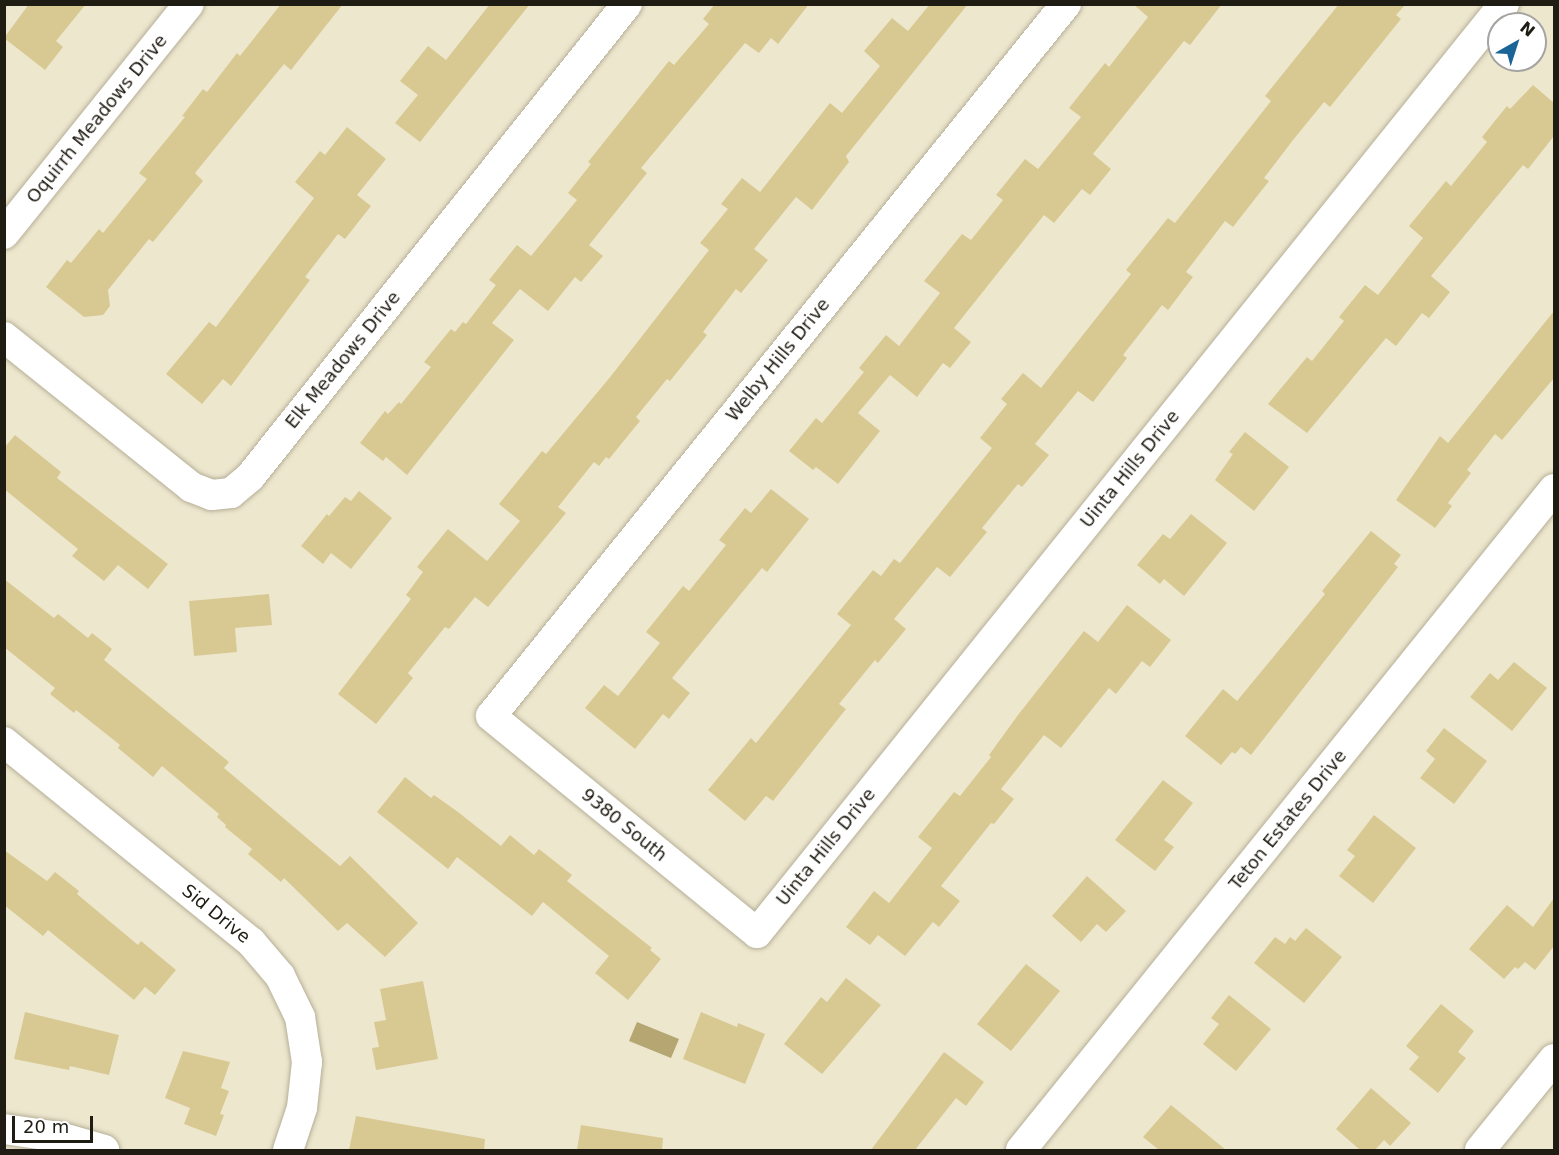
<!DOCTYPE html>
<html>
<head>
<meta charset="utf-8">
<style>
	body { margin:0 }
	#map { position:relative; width:1559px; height:1155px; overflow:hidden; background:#ede7ce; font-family:"DejaVu Sans",sans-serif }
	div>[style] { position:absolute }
	.water>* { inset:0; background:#b5a672 }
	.building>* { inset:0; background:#d8c993 }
	.roads { filter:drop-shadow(0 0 2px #b6af98) drop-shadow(0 0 2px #b6af98) }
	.minor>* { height:30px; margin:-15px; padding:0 15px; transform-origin:15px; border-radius:15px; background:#fff }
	span { translate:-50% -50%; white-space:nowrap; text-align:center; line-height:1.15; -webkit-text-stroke:6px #fff; paint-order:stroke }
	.street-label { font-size:18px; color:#1f1c13 }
	.frame { position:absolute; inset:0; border:6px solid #1f1c13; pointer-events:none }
	.north { position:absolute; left:1487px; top:12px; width:60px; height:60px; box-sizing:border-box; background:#fff; border:2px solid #a5a4a1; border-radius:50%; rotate:39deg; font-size:16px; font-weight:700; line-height:24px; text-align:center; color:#1f1c13 }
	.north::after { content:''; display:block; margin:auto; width:21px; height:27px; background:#1a6498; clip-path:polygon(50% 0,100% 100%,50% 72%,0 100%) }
	.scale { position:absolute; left:12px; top:1116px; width:81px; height:27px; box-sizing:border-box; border:3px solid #1f1c13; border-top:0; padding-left:8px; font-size:18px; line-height:21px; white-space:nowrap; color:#1f1c13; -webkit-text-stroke:4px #fff; paint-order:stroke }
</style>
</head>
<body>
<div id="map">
	<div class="water">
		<div style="clip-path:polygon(637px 1022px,679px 1039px,671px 1058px,629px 1041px)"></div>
	</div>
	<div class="building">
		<div style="clip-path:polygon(29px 4px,86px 4px,56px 41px,63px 47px,45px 70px,4px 38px)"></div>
		<div style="clip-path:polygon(281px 4px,343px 4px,291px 70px,284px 64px,195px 173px,203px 181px,153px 242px,149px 239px,108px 290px,110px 306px,103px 315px,84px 317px,46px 287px,67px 260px,71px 263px,99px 229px,103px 233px,147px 179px,139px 173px,185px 117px,182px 116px,203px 89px,207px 92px,237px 53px,240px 56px)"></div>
		<div style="clip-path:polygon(490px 4px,530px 4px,420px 142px,395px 123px,418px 95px,400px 81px,428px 46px,446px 60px)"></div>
		<div style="clip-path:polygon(715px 4px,809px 4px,778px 44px,771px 38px,759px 53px,745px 43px,641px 168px,647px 173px,589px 245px,603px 256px,581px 282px,575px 277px,548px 311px,520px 289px,492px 323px,514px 340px,407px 475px,386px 457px,383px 461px,360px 443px,385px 411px,388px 414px,399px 402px,401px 404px,431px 367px,424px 362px,451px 329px,455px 332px,463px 322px,466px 324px,496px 285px,489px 280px,517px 245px,531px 256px,577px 200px,568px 193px,591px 164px,588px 162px,669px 61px,674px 65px,709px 24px,703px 19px)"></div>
		<div style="clip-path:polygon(930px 4px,968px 4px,846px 156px,849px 162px,812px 210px,796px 197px,754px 249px,768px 260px,741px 293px,736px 289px,703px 332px,707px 335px,670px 381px,667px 379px,636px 417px,640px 421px,609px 459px,606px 457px,599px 466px,594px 462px,558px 507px,566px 513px,488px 607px,475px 597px,449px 629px,445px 627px,408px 673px,413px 678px,376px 724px,338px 694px,411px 599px,406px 595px,423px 572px,417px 567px,448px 529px,487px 561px,520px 521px,499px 504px,542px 451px,546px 454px,611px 376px,709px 250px,700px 243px,728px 209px,721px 204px,742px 178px,760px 192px,830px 103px,842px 113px,880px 66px,864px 51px,892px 18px,908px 31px)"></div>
		<div style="clip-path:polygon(1133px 4px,1222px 4px,1190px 45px,1184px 41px,1093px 154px,1111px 169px,1090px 195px,1082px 189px,1054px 223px,1044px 215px,954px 328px,971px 342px,950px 368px,943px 363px,917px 397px,890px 375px,858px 413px,880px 431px,838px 484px,816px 467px,813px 470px,789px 451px,816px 418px,822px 423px,864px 372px,859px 368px,886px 335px,899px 346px,940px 293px,924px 281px,962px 234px,971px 240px,1003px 200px,996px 195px,1025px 159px,1038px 169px,1081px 117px,1069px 108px,1105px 63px,1109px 67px,1148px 17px)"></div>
		<div style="clip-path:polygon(1339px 4px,1406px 4px,1396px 15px,1401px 19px,1330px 107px,1324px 102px,1293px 140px,1264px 178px,1269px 181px,1233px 227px,1225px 221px,1186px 272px,1193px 277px,1168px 310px,1162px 305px,1123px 355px,1127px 358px,1093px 402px,1078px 391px,1035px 444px,1049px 455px,1022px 487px,1018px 484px,982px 528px,987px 532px,950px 577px,937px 567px,894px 619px,906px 629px,878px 663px,875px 660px,839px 704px,846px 709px,773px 801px,766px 796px,745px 821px,708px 790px,751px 738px,756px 743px,851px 625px,837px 614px,873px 570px,881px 576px,894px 559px,900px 563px,992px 448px,980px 438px,1007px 404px,1001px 399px,1023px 373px,1041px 388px,1131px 274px,1126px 270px,1168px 218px,1175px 223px,1271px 101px,1265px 96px)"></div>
		<div style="clip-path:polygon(1533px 85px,1554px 103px,1554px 136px,1528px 169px,1523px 165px,1431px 276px,1450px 292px,1429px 318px,1422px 313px,1396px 346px,1386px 338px,1307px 433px,1268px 404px,1307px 357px,1312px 361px,1344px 321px,1339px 317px,1365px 285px,1378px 295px,1423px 238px,1409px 226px,1446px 181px,1451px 186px,1487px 142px,1482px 137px,1507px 106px,1510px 109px)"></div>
		<div style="clip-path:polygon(347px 127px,386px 159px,357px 195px,371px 206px,345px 239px,338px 234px,305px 277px,310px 280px,231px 386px,223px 379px,202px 404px,166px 374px,209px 322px,216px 327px,314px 198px,295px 182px,320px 151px,325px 155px)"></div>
		<div style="clip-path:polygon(1554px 311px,1554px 378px,1502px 440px,1495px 434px,1467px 470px,1471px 473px,1448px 503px,1452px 506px,1435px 528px,1396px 500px,1440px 436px,1448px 443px)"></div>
		<div style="clip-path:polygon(1245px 432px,1289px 467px,1254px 511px,1215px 480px,1233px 454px,1229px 452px)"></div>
		<div style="clip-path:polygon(15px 435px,61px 472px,57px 478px,168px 564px,148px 589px,118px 565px,104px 581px,72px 556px,78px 549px,4px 489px,4px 448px)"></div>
		<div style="clip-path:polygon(771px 489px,809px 519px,767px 572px,762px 568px,672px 678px,690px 693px,669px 719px,663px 714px,635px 749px,585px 708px,604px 685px,618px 696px,660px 643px,646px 632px,683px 586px,689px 591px,726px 545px,719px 540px,745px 508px,751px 513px)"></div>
		<div style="clip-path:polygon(359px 491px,392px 518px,351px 569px,331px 553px,323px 564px,301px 546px,327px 514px,329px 516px,345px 497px,351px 501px)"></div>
		<div style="clip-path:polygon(1191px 514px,1227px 543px,1184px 596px,1164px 579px,1160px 584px,1137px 565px,1163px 534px,1170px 539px)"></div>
		<div style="clip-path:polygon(1371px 531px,1401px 555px,1394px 564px,1398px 567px,1251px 755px,1241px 747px,1235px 754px,1232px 752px,1221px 765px,1185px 736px,1223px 689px,1237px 701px,1325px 594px,1322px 591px)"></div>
		<div style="clip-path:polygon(4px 579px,54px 618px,58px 614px,88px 638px,92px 633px,112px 649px,104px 660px,229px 762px,224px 768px,340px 866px,350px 856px,418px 923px,385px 957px,347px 923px,338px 931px,284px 878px,281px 882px,248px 854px,252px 849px,225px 827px,226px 825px,217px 817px,219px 814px,162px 766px,153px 777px,118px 748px,120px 745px,76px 710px,74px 713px,50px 694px,55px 688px,4px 647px)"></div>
		<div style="clip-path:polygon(269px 594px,272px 625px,235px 628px,237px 652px,194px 656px,189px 601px)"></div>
		<div style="clip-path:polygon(1127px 605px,1171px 640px,1150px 667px,1142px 661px,1116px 694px,1109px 688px,1061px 748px,1044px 735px,1001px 789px,1014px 799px,994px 824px,991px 823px,941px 886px,960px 901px,939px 927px,933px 922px,905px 956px,878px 935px,870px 945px,846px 927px,874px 891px,889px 903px,932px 848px,918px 837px,954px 792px,960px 796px,991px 757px,989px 755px,1018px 715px,1084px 631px,1098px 642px)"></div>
		<div style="clip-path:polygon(1514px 662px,1547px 688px,1512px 731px,1470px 697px,1490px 673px,1498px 680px)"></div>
		<div style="clip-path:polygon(1444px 728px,1487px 761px,1454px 804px,1420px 778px,1435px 759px,1426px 751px)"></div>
		<div style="clip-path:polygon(405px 777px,431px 798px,434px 795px,458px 812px,501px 846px,510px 835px,534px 855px,539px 849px,572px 875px,567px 881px,652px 948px,650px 950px,661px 959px,628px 1000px,595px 973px,609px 956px,543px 902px,532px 916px,457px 857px,448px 869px,377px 812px)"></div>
		<div style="clip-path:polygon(1163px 780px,1193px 803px,1164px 840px,1174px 847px,1155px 871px,1115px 840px)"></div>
		<div style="clip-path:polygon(1374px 815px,1416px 848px,1373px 903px,1339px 876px,1355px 856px,1347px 850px)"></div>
		<div style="clip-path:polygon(4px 850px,47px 881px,55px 872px,79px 891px,77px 894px,138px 945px,141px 941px,176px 970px,155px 995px,145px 987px,134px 1000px,48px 930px,43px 936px,4px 905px)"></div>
		<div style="clip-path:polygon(1087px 876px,1126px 911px,1106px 932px,1097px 924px,1081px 942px,1052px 916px)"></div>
		<div style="clip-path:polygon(1554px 898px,1554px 946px,1535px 970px,1525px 962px,1518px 969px,1515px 967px,1504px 979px,1469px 949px,1507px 905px,1533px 927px)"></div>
		<div style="clip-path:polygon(1306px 928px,1342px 957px,1304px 1003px,1254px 963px,1275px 937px,1285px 944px,1290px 937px,1295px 941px)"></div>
		<div style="clip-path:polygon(1026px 964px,1060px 991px,1011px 1051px,977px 1024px)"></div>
		<div style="clip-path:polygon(846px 978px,881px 1005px,822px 1074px,784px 1044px,821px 997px,827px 1002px)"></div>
		<div style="clip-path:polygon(423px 981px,438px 1059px,376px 1070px,372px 1048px,379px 1047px,374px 1022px,386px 1020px,380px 989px)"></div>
		<div style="clip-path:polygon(1229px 995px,1271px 1029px,1236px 1071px,1203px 1044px,1219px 1024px,1211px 1018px)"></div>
		<div style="clip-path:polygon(1441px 1004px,1474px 1031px,1458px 1052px,1466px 1058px,1438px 1093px,1409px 1069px,1419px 1057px,1406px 1046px)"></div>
		<div style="clip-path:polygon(25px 1012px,119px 1035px,109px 1075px,70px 1066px,69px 1070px,14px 1059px)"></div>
		<div style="clip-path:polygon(701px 1012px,737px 1027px,738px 1023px,765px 1034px,745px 1084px,683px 1059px)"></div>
		<div style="clip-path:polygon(183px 1051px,230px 1062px,221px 1088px,229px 1091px,220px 1114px,224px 1115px,216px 1136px,184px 1124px,190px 1108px,165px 1098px)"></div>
		<div style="clip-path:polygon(944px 1052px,984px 1082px,966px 1106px,956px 1098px,915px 1150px,871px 1150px)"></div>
		<div style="clip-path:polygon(1371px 1088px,1411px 1123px,1390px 1146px,1384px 1140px,1375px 1150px,1360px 1150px,1336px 1129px)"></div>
		<div style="clip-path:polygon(1171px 1105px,1226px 1150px,1159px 1150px,1143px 1137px)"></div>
		<div style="clip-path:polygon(356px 1116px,485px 1139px,484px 1150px,349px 1150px)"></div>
		<div style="clip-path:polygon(581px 1125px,663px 1138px,662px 1150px,577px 1150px)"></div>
	</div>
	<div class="roads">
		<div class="minor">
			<div style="left:1066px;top:4px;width:915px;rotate:128.92deg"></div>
			<div style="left:491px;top:716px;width:343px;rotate:39.2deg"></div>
			<div style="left:757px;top:933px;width:1192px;rotate:-51.2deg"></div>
			<div style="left:4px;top:234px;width:295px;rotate:-51.2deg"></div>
			<div style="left:4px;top:337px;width:240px;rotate:38.7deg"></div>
			<div style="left:191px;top:487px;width:22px;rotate:21deg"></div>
			<div style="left:212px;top:495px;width:19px;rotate:-6deg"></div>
			<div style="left:231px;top:493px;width:25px;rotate:-40deg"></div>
			<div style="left:250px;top:477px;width:605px;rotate:-51.44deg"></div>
			<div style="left:4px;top:742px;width:318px;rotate:39deg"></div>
			<div style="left:251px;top:942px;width:45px;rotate:49.5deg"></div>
			<div style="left:280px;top:976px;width:46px;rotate:64deg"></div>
			<div style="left:300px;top:1017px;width:46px;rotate:81.2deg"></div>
			<div style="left:307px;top:1062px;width:46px;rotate:96.2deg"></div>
			<div style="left:302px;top:1108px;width:44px;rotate:108.4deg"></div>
			<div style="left:4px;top:1129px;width:56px;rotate:8.3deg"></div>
			<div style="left:59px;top:1137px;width:47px;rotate:16.1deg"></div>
			<div style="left:1021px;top:1150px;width:849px;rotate:-51.12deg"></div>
			<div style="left:1480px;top:1150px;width:117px;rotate:-50.9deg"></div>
		</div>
	</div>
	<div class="street-label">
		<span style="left:97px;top:119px;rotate:-51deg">Oquirrh Meadows Drive</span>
		<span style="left:343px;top:360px;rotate:-51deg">Elk Meadows Drive</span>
		<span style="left:778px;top:360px;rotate:-51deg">Welby Hills Drive</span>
		<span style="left:1130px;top:469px;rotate:-51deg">Uinta Hills Drive</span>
		<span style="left:1288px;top:820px;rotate:-51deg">Teton Estates Drive</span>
		<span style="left:624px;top:825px;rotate:39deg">9380 South</span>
		<span style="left:826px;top:847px;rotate:-51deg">Uinta Hills Drive</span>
		<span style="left:216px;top:914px;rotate:39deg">Sid Drive</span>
	</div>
	<div class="frame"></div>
	<div class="north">N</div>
	<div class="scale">20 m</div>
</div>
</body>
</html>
